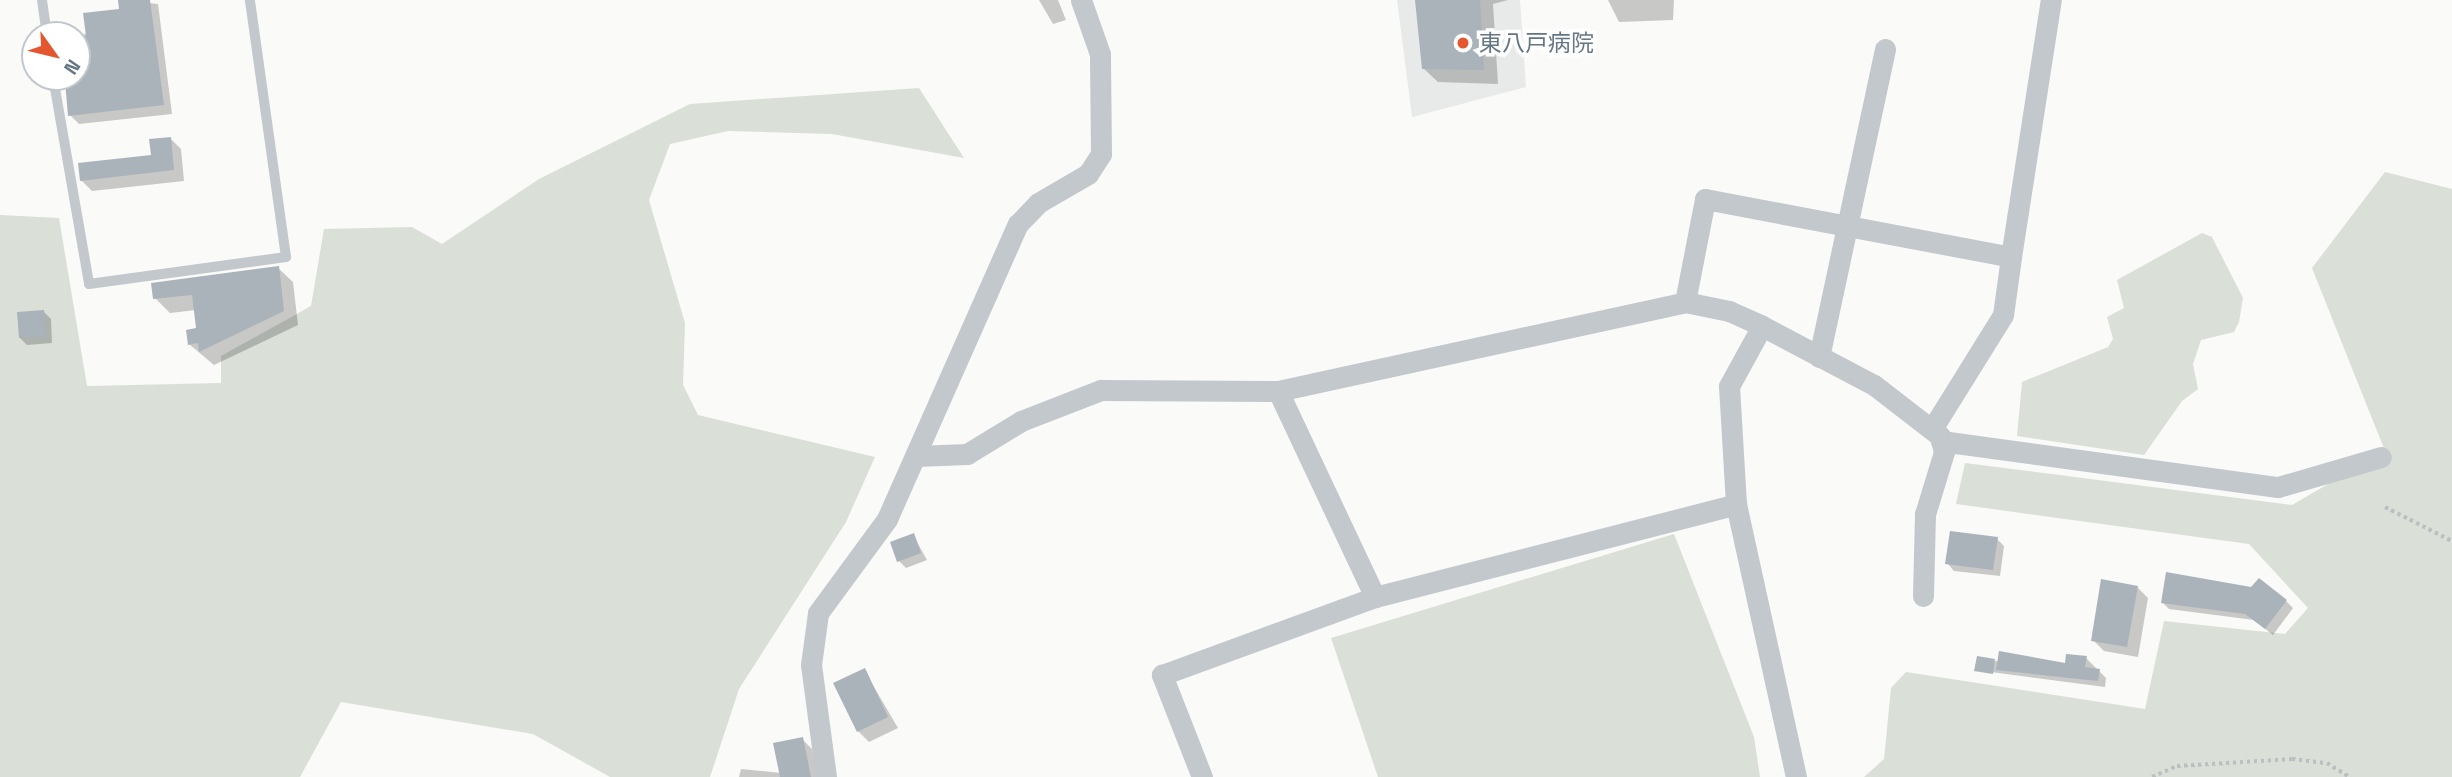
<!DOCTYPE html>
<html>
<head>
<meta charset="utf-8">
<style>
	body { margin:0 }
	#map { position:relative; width:2452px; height:777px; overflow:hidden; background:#fafaf8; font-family:"Space Grotesk","Noto Sans JP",sans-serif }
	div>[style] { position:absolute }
	.built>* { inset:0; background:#e8e9e9 }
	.green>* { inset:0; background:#dadfd7 }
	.shadow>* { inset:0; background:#0003 }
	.building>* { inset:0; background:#aab3b9 }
	.path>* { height:3.5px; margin-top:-1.75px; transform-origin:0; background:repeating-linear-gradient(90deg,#bbbfc2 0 3.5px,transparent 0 7px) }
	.service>* { height:10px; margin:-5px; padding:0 5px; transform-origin:5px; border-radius:5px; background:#c3c8cc }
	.minor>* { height:21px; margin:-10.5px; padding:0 10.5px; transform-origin:10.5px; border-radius:10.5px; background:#c3c8cc }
	.dots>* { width:19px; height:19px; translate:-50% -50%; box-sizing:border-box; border:4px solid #fff; border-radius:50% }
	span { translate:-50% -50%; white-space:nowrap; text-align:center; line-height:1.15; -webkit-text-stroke:7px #fff; paint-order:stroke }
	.poi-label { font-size:23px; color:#657683 }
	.left { translate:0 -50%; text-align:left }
	.north { position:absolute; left:21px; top:21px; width:70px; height:70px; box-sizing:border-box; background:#fff; border:2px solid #c1c8cd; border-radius:50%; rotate:124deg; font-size:19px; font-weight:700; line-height:28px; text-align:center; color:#657683 }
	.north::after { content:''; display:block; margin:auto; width:24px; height:32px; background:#e4572e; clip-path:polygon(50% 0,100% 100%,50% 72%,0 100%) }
</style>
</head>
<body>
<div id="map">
	<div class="built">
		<div style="clip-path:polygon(1397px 0,1520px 0,1526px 87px,1412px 117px)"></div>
	</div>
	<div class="green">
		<div style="clip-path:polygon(919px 88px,964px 158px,832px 134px,728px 131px,670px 144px,649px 200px,685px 323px,683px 385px,698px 415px,875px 457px,846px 522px,739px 689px,710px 777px,610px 777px,533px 734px,341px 702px,300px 777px,0 777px,0 215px,59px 218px,87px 386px,221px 383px,221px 356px,311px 306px,324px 229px,412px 227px,442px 244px,539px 179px,690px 104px)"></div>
		<div style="clip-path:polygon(2385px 172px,2452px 189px,2452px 777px,1864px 777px,1884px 759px,1891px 688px,1906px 672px,2145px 709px,2164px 621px,2285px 634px,2308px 608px,2249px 544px,1956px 504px,1965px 463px,2292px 505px,2385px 451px,2312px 268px)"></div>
		<div style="clip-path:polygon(2202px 233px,2212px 237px,2243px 298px,2239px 322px,2234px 332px,2201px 340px,2193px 364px,2198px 389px,2182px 401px,2144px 455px,2017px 436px,2022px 382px,2108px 347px,2113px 339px,2107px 317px,2124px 308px,2117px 280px)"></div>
		<div style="clip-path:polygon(1674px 534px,1754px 737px,1760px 777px,1378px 777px,1331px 638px)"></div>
	</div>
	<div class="shadow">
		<div style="clip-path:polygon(120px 0,158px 4px,172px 114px,79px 124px,70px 115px,68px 77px,77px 77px,77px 39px,121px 11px)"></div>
		<div style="clip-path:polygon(1039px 0,1058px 0,1066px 20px,1053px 24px)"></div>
		<div style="clip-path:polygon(1417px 0,1508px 0,1493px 4px,1498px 84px,1438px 82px,1423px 68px)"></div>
		<div style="clip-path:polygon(1608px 0,1674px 0,1673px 20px,1619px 22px)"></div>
		<div style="clip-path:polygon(170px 138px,181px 149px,184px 181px,92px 191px,81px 180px,153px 156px)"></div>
		<div style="clip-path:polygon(278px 268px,293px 282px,298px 325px,214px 365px,189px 344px,198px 329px,196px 310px,170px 313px,155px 298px)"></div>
		<div style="clip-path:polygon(44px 312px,51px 319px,52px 343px,27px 345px,20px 338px)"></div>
		<div style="clip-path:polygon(913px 535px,927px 560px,906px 568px,899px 561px)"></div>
		<div style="clip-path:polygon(1997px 539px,2004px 546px,2000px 576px,1954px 571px,1947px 563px)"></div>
		<div style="clip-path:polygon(2137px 587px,2148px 598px,2138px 657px,2104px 651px,2093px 640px)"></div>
		<div style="clip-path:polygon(2286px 601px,2293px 608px,2273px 635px,2254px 620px,2169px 609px,2162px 602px)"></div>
		<div style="clip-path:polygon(2086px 658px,2106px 678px,2105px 687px,1976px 670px,1994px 661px,2067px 665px)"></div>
		<div style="clip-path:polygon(864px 670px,898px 728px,869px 742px,858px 731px)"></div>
		<div style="clip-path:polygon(802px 739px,812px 749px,818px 777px,739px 777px,741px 769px,781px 773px)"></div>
	</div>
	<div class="building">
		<div style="clip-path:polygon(118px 0,150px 0,164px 105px,68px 116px,65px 81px,77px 80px,77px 37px,86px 36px,83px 13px,119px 9px)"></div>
		<div style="clip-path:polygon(1415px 0,1480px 0,1484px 70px,1422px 69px)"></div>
		<div style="clip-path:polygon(171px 137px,174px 170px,80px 181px,78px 163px,151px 155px,149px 139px)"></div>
		<div style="clip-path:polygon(279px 266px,284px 311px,199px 352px,198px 343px,188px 345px,186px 330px,196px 328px,192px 295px,153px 299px,151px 283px)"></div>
		<div style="clip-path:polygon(44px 310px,46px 337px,19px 338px,17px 312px)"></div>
		<div style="clip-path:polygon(1950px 531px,1998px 537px,1993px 570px,1945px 564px)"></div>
		<div style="clip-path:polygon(914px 533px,921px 553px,897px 562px,890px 542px)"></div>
		<div style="clip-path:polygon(2166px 572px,2251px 587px,2259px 578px,2287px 600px,2265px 629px,2245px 614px,2161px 603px)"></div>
		<div style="clip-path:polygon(2101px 579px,2138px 586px,2127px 647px,2091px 641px)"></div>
		<div style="clip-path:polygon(1999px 651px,2065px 663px,2066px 654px,2087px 656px,2085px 667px,2100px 669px,2098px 681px,1996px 670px)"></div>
		<div style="clip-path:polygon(1977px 656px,1995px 659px,1993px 674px,1974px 671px)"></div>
		<div style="clip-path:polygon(865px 668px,888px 717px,857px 732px,833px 683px)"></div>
		<div style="clip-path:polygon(803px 737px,811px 777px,780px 777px,773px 743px)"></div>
	</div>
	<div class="path">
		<div style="left:2385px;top:507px;width:75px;rotate:26.9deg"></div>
		<div style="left:2152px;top:777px;width:27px;rotate:-24deg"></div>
		<div style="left:2177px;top:766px;width:115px;rotate:-3.5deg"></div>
		<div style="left:2292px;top:759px;width:35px;rotate:7deg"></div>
		<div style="left:2327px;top:763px;width:26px;rotate:32deg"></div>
	</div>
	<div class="service">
		<div style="left:42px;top:0;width:35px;rotate:82deg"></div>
		<div style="left:53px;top:77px;width:210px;rotate:80.1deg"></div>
		<div style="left:89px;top:284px;width:199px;rotate:-7.8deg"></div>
		<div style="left:286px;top:257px;width:260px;rotate:-98deg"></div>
	</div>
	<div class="minor">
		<div style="left:1685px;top:302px;width:105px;rotate:-79deg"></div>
		<div style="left:1705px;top:199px;width:311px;rotate:10.7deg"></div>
		<div style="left:2011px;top:257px;width:260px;rotate:-81.2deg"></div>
		<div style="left:1762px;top:326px;width:127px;rotate:27.8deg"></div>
		<div style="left:1874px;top:385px;width:83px;rotate:37.7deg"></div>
		<div style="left:1940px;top:436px;width:16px;rotate:76deg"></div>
		<div style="left:1944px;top:452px;width:65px;rotate:107deg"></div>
		<div style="left:1925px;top:514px;width:82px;rotate:91.4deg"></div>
		<div style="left:1819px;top:357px;width:315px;rotate:-77.9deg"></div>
		<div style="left:1278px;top:391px;width:228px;rotate:64.8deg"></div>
		<div style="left:1932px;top:429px;width:134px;rotate:-58.1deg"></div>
		<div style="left:2003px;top:315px;width:59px;rotate:-82.1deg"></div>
		<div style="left:1941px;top:441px;width:340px;rotate:7.8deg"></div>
		<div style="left:2278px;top:487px;width:107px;rotate:-16.2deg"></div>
		<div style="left:916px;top:456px;width:51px;rotate:-2.2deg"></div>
		<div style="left:967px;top:454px;width:63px;rotate:-31.4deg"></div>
		<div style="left:1021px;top:421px;width:86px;rotate:-21.2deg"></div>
		<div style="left:1101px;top:390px;width:177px;rotate:0.3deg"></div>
		<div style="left:1278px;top:391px;width:417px;rotate:-12.3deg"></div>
		<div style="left:1685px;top:302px;width:45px;rotate:11.6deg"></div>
		<div style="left:1729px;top:311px;width:36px;rotate:24deg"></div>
		<div style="left:1762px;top:326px;width:68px;rotate:118.8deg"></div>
		<div style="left:1729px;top:386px;width:118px;rotate:86.6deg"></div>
		<div style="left:1736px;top:504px;width:280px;rotate:77.6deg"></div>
		<div style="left:826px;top:777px;width:113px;rotate:-97.6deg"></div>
		<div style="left:811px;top:665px;width:52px;rotate:-82.3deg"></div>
		<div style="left:818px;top:613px;width:117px;rotate:-53.7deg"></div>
		<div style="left:887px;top:519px;width:323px;rotate:-66.1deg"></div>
		<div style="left:1018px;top:224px;width:29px;rotate:-46deg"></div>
		<div style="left:1038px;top:203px;width:58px;rotate:-30.1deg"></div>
		<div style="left:1088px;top:174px;width:24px;rotate:-57deg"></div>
		<div style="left:1101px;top:154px;width:100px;rotate:-90.6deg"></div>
		<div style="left:1100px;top:54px;width:57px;rotate:-109.4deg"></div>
		<div style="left:1202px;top:777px;width:110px;rotate:-111.4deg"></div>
		<div style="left:1162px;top:675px;width:227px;rotate:-20.1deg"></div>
		<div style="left:1375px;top:597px;width:373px;rotate:-14.4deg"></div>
	</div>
	<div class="dots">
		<div style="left:1463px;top:43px;background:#e4572e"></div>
	</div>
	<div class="poi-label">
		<span class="left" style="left:1479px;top:43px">東八戸病院</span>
	</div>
	<div class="north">N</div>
</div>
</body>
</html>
